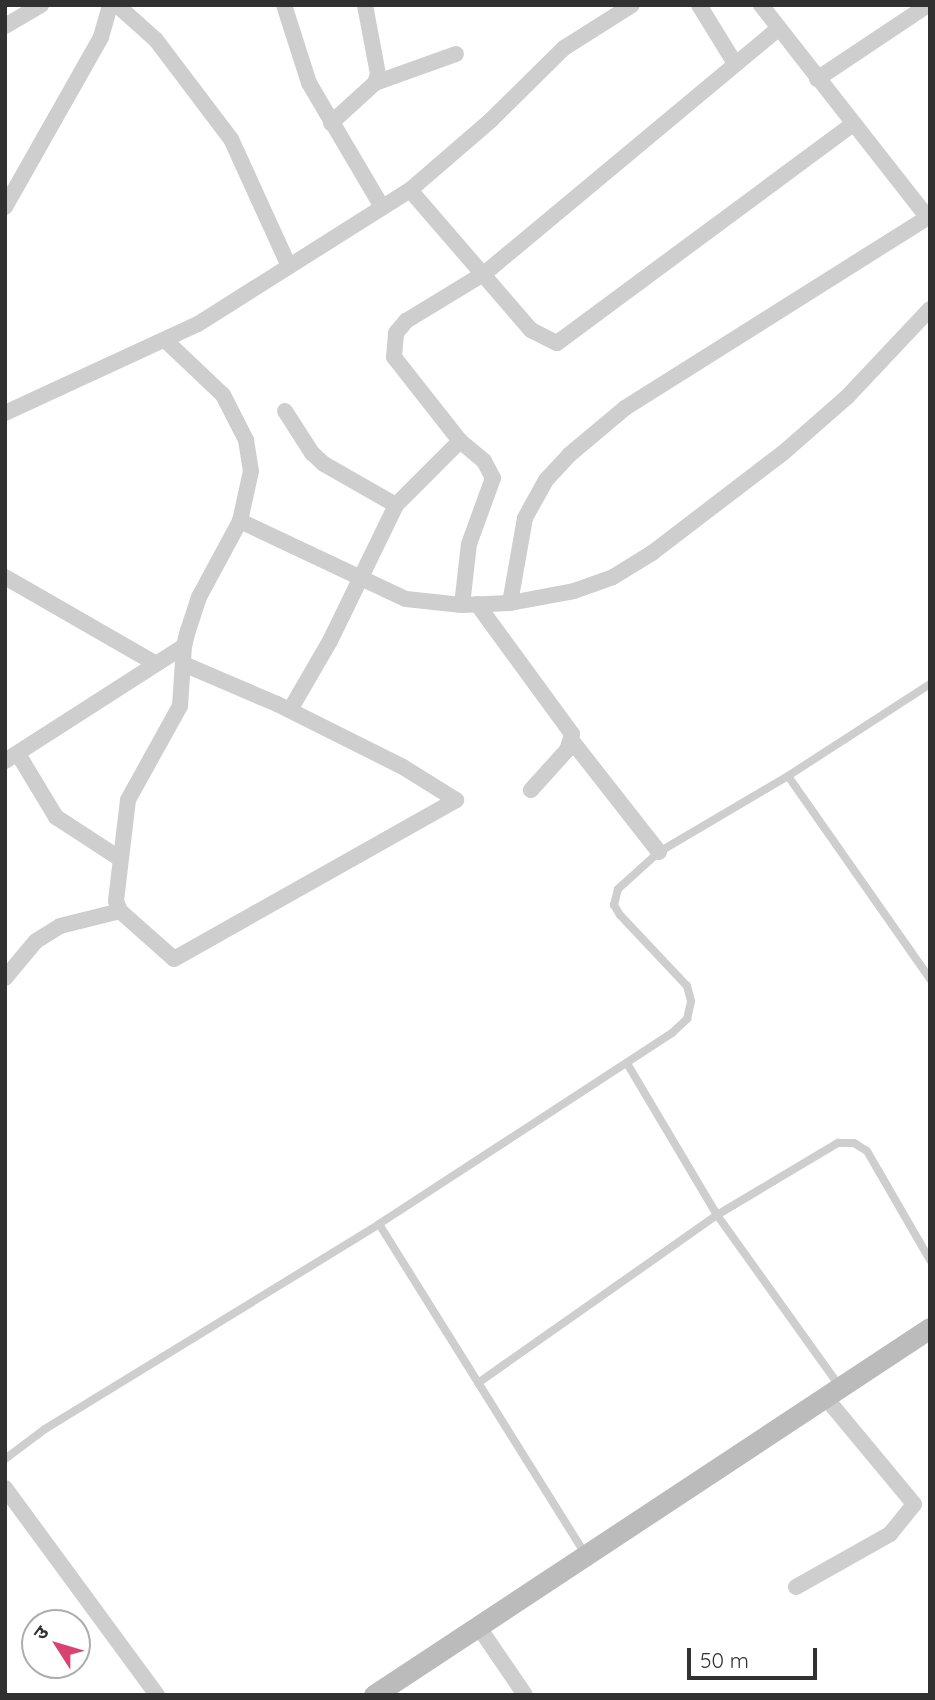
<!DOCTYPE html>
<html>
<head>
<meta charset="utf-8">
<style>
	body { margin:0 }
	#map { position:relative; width:935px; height:1700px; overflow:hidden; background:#fff; font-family:Quicksand,"Noto Sans Devanagari",sans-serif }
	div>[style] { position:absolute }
	.lane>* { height:8px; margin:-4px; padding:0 4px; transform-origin:4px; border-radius:4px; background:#cecece }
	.street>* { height:16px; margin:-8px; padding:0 8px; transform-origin:8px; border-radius:8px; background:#cecece }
	.secondary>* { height:21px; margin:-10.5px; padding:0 10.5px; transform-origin:10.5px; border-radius:10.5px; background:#bbb }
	span { translate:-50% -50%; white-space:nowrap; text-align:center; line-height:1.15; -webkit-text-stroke:7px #fff; paint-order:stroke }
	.frame { position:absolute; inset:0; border:7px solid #313131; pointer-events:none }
	.north { position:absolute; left:21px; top:1609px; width:70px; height:70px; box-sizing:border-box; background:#fff; border:2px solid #adadad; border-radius:50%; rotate:307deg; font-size:19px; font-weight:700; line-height:28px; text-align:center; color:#313131 }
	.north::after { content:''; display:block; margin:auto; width:24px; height:32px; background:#d84371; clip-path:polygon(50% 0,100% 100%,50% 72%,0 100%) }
	.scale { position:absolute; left:687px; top:1648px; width:130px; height:32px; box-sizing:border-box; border:4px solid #313131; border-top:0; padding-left:9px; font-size:21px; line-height:24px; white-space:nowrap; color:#313131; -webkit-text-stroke:5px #fff; paint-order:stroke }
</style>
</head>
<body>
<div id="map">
	<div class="lane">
		<div style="left:788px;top:776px;width:248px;rotate:55deg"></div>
		<div style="left:628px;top:1065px;width:174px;rotate:59.3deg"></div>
		<div style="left:717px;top:1215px;width:211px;rotate:54.4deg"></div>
		<div style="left:379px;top:1224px;width:389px;rotate:58deg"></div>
		<div style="left:478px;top:1383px;width:292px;rotate:-35.1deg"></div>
		<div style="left:717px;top:1215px;width:141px;rotate:-30.8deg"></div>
		<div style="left:838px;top:1143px;width:16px"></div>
		<div style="left:854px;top:1143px;width:15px;rotate:32deg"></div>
		<div style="left:867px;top:1151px;width:126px;rotate:60deg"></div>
		<div style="left:5px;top:1459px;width:50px;rotate:-36.9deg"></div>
		<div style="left:45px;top:1429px;width:392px;rotate:-31.5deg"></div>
		<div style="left:379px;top:1224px;width:350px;rotate:-33.1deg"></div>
		<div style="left:672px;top:1033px;width:21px;rotate:-43deg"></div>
		<div style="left:687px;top:1019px;width:18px;rotate:-77deg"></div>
		<div style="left:691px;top:1001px;width:16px;rotate:-105deg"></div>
		<div style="left:687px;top:986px;width:98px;rotate:-133.3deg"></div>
		<div style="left:620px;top:915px;width:12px;rotate:-121deg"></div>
		<div style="left:614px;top:905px;width:16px;rotate:-76deg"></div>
		<div style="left:618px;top:889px;width:55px;rotate:-42.1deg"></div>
		<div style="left:659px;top:852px;width:150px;rotate:-30.5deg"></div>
		<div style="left:788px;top:776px;width:169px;rotate:-32.9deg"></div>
	</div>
	<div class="street">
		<div style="left:117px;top:5px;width:52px;rotate:41.9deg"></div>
		<div style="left:156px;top:40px;width:124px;rotate:52.9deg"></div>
		<div style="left:231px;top:139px;width:140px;rotate:65.5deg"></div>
		<div style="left:284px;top:5px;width:82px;rotate:72.2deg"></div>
		<div style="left:309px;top:83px;width:144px;rotate:59.5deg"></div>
		<div style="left:699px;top:5px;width:67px;rotate:58.4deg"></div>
		<div style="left:761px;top:5px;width:271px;rotate:51.9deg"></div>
		<div style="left:5px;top:26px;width:42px;rotate:-30.3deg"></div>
		<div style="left:817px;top:79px;width:133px;rotate:-33.7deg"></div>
		<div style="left:375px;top:83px;width:86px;rotate:-19.7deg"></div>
		<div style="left:331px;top:123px;width:59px;rotate:-42.3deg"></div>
		<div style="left:375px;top:83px;width:9px;rotate:-72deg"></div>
		<div style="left:378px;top:74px;width:70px;rotate:-100.7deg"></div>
		<div style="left:410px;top:190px;width:185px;rotate:49.2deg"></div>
		<div style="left:531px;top:330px;width:29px;rotate:27deg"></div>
		<div style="left:557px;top:343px;width:368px;rotate:-36.5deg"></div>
		<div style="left:5px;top:207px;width:195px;rotate:-60.5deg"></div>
		<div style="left:101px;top:37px;width:33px;rotate:-74deg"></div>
		<div style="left:165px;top:340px;width:80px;rotate:43.5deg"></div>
		<div style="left:223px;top:395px;width:51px;rotate:62.9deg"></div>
		<div style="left:246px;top:440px;width:31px;rotate:81deg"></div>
		<div style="left:251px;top:471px;width:51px;rotate:102.4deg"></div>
		<div style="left:240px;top:521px;width:86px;rotate:118.3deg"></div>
		<div style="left:199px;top:597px;width:35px;rotate:108deg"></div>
		<div style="left:188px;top:630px;width:16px;rotate:104deg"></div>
		<div style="left:184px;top:646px;width:60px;rotate:93.8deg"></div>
		<div style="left:180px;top:706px;width:107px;rotate:119deg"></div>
		<div style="left:128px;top:800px;width:102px;rotate:96.8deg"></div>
		<div style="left:116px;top:901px;width:11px;rotate:68deg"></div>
		<div style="left:120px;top:911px;width:72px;rotate:41.6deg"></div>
		<div style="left:174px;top:959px;width:324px;rotate:-29.4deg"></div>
		<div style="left:456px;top:800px;width:62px;rotate:-148.1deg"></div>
		<div style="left:403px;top:767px;width:141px;rotate:-153.4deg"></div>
		<div style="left:277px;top:704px;width:102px;rotate:-156.9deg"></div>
		<div style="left:285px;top:411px;width:50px;rotate:57.3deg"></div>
		<div style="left:312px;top:453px;width:16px;rotate:43deg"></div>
		<div style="left:324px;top:464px;width:83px;rotate:29.7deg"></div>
		<div style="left:5px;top:413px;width:213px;rotate:-24.8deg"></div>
		<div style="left:198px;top:324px;width:251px;rotate:-32.3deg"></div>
		<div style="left:410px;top:190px;width:107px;rotate:-40.8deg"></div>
		<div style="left:491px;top:120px;width:103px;rotate:-44.6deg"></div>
		<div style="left:564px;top:48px;width:80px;rotate:-32.3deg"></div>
		<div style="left:240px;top:521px;width:183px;rotate:25.2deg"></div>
		<div style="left:406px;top:599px;width:56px;rotate:6.1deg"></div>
		<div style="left:462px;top:605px;width:48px;rotate:-2.4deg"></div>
		<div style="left:510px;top:603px;width:65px;rotate:-10.6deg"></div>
		<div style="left:574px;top:591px;width:41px;rotate:-19.7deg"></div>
		<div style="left:613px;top:577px;width:46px;rotate:-31.6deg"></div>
		<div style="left:652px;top:553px;width:165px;rotate:-37.4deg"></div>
		<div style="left:783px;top:453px;width:85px;rotate:-41.2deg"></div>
		<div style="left:847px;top:397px;width:121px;rotate:-46.7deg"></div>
		<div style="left:5px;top:577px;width:171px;rotate:29.9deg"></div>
		<div style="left:510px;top:603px;width:86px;rotate:-80deg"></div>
		<div style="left:525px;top:518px;width:43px;rotate:-61.1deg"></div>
		<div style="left:546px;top:480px;width:34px;rotate:-47deg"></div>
		<div style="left:569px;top:455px;width:73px;rotate:-40deg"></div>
		<div style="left:625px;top:408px;width:360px;rotate:-32.2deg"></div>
		<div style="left:477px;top:604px;width:161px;rotate:53.8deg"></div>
		<div style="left:572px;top:734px;width:17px;rotate:107deg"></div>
		<div style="left:567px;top:750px;width:54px;rotate:132deg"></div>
		<div style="left:462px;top:605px;width:61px;rotate:-83.5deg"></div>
		<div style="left:469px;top:544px;width:70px;rotate:-70deg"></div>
		<div style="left:493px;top:478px;width:19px;rotate:-118deg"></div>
		<div style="left:484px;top:461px;width:31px;rotate:-140deg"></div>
		<div style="left:460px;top:441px;width:107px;rotate:-128.2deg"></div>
		<div style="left:394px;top:357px;width:24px;rotate:-85deg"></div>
		<div style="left:396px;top:333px;width:16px;rotate:-50deg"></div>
		<div style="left:406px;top:321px;width:92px;rotate:-31.3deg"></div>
		<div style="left:485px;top:273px;width:381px;rotate:-39.8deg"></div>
		<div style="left:290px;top:710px;width:80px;rotate:-59.9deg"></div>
		<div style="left:330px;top:641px;width:151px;rotate:-64.1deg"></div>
		<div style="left:396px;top:505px;width:91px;rotate:-45deg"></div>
		<div style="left:572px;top:741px;width:141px;rotate:51.9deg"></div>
		<div style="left:18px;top:754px;width:74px;rotate:58.9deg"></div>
		<div style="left:56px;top:817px;width:75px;rotate:33.1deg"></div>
		<div style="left:5px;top:761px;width:213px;rotate:-32.7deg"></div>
		<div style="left:5px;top:978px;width:48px;rotate:-50deg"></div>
		<div style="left:36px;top:941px;width:28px;rotate:-32deg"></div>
		<div style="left:60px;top:926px;width:62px;rotate:-14deg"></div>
		<div style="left:5px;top:1488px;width:257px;rotate:53.7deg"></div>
		<div style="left:796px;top:1587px;width:108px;rotate:-29.4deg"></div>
		<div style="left:890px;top:1534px;width:38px;rotate:-51deg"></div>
		<div style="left:914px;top:1504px;width:138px;rotate:-129.7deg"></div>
		<div style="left:478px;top:1626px;width:83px;rotate:55.7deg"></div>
	</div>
	<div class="secondary">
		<div style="left:374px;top:1695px;width:666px;rotate:-33.43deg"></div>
	</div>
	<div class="frame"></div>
	<div class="north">उ</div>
	<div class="scale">50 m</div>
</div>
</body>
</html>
